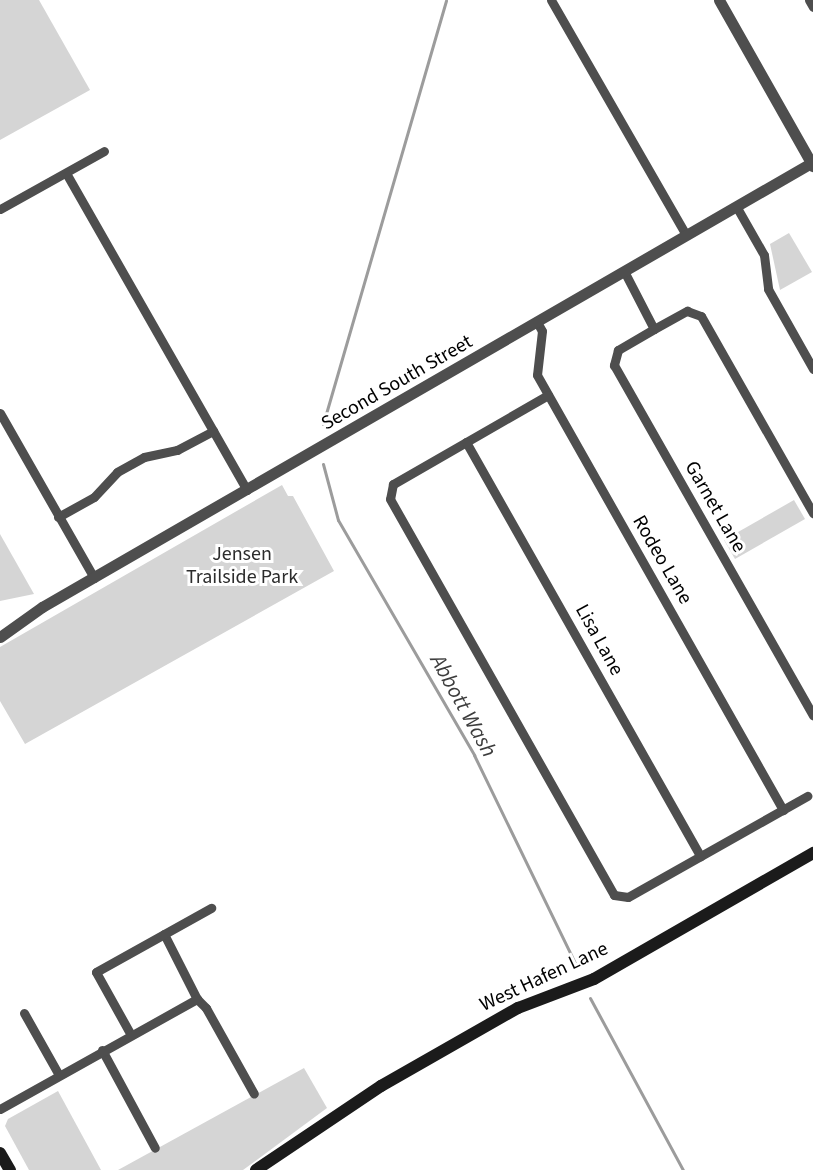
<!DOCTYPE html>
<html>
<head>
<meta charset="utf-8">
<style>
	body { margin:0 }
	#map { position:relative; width:813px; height:1170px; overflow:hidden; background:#fff; font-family:"Source Sans 3",sans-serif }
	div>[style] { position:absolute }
	.green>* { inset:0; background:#d5d5d5 }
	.stream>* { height:3px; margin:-1.5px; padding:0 1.5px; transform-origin:1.5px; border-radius:1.5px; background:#9c9c9c }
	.minor>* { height:9px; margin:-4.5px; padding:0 4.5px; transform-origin:4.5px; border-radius:4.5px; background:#4e4e4e }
	.tertiary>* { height:11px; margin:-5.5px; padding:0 5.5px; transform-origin:5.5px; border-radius:5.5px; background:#4e4e4e }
	.secondary>* { height:12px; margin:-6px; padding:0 6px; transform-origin:6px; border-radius:6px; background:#1b1b1b }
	span { translate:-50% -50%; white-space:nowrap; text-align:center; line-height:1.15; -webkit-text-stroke:6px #fff; paint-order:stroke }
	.street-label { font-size:20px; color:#000 }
	.park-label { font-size:20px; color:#2c2c2c }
	.water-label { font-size:22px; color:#3d3d3d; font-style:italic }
</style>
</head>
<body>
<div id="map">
	<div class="green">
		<div style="clip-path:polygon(0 0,39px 0,90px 90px,0 140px)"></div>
		<div style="clip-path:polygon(789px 233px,812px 272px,780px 290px,770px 244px)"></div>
		<div style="clip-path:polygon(282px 485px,288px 496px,293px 496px,334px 571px,25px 744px,0 701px,0 647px)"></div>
		<div style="clip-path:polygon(794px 500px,805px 519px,735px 559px,724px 540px)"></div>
		<div style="clip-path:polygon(0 534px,34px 594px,0 601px)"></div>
		<div style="clip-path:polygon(304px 1068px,327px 1108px,243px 1170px,118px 1170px)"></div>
		<div style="clip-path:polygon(58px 1091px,101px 1170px,29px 1170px,5px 1126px,8px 1119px)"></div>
	</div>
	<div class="stream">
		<div style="left:323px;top:424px;width:441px;rotate:-73.8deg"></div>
		<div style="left:323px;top:464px;width:58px;rotate:75deg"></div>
		<div style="left:338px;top:520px;width:272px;rotate:59.9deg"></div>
		<div style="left:474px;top:755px;width:233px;rotate:64.1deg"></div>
		<div style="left:590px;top:998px;width:196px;rotate:61.6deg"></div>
	</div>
	<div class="minor">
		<div style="left:551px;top:0;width:271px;rotate:60.1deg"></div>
		<div style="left:809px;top:0;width:8px;rotate:60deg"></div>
		<div style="left:66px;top:173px;width:365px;rotate:60.3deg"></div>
		<div style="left:736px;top:206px;width:56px;rotate:60.3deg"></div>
		<div style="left:764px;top:255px;width:34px;rotate:83deg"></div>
		<div style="left:768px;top:289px;width:92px;rotate:60.6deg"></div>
		<div style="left:0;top:209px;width:119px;rotate:-29.1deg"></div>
		<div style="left:624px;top:271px;width:65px;rotate:62.7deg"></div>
		<div style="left:654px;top:329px;width:38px;rotate:-29deg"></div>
		<div style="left:687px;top:311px;width:15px;rotate:20deg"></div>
		<div style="left:701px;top:316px;width:227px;rotate:60.4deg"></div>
		<div style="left:537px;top:322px;width:10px;rotate:61deg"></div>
		<div style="left:542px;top:331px;width:44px;rotate:96.5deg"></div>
		<div style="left:537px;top:375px;width:500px;rotate:60.5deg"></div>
		<div style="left:654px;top:329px;width:42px;rotate:149.7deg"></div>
		<div style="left:618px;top:350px;width:16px;rotate:105deg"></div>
		<div style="left:614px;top:365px;width:403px;rotate:60.4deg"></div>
		<div style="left:548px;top:395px;width:179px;rotate:150.1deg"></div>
		<div style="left:393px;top:484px;width:15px;rotate:101deg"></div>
		<div style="left:390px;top:499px;width:455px;rotate:60.5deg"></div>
		<div style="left:614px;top:895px;width:14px;rotate:8deg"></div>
		<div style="left:628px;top:897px;width:206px;rotate:-29.4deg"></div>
		<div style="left:0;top:413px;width:190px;rotate:60.3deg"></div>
		<div style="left:466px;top:442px;width:476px;rotate:60.5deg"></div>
		<div style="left:58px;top:517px;width:41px;rotate:-29.1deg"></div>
		<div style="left:94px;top:497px;width:34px;rotate:-47deg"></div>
		<div style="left:117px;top:472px;width:31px;rotate:-29deg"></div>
		<div style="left:144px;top:457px;width:34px;rotate:-12deg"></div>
		<div style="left:177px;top:450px;width:41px;rotate:-27.8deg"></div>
		<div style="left:164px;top:934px;width:73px;rotate:63.1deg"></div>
		<div style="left:197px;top:999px;width:13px;rotate:45deg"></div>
		<div style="left:206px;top:1008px;width:98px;rotate:60.8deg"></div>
		<div style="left:24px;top:1013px;width:71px;rotate:60.6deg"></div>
		<div style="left:131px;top:1035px;width:72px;rotate:-119.1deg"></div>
		<div style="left:96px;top:972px;width:132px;rotate:-29.1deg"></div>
		<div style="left:102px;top:1050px;width:111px;rotate:61.6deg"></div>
		<div style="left:0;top:1109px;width:226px;rotate:-29.2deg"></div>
	</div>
	<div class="tertiary">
		<div style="left:719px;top:0;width:191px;rotate:60.5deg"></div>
		<div style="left:0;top:637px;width:52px;rotate:-35.5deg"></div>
		<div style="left:42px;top:607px;width:888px;rotate:-30deg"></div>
	</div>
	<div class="secondary">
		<div style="left:0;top:1153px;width:20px;rotate:60deg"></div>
		<div style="left:256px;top:1170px;width:151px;rotate:-33.9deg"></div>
		<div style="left:381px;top:1086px;width:158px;rotate:-29.7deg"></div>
		<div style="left:518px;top:1008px;width:81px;rotate:-20.9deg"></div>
		<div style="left:594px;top:979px;width:253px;rotate:-29.9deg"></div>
	</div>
	<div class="street-label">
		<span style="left:397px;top:383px;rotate:-30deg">Second South Street</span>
		<span style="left:715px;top:507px;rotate:60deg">Garnet Lane</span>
		<span style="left:662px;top:560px;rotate:60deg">Rodeo Lane</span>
		<span style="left:599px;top:640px;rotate:61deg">Lisa Lane</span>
		<span style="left:544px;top:977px;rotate:-25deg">West Hafen Lane</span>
	</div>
	<div class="park-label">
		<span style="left:242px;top:566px">Jensen<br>Trailside Park</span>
	</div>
	<div class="water-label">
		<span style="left:463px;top:706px;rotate:61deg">Abbott Wash</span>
	</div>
</div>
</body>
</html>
